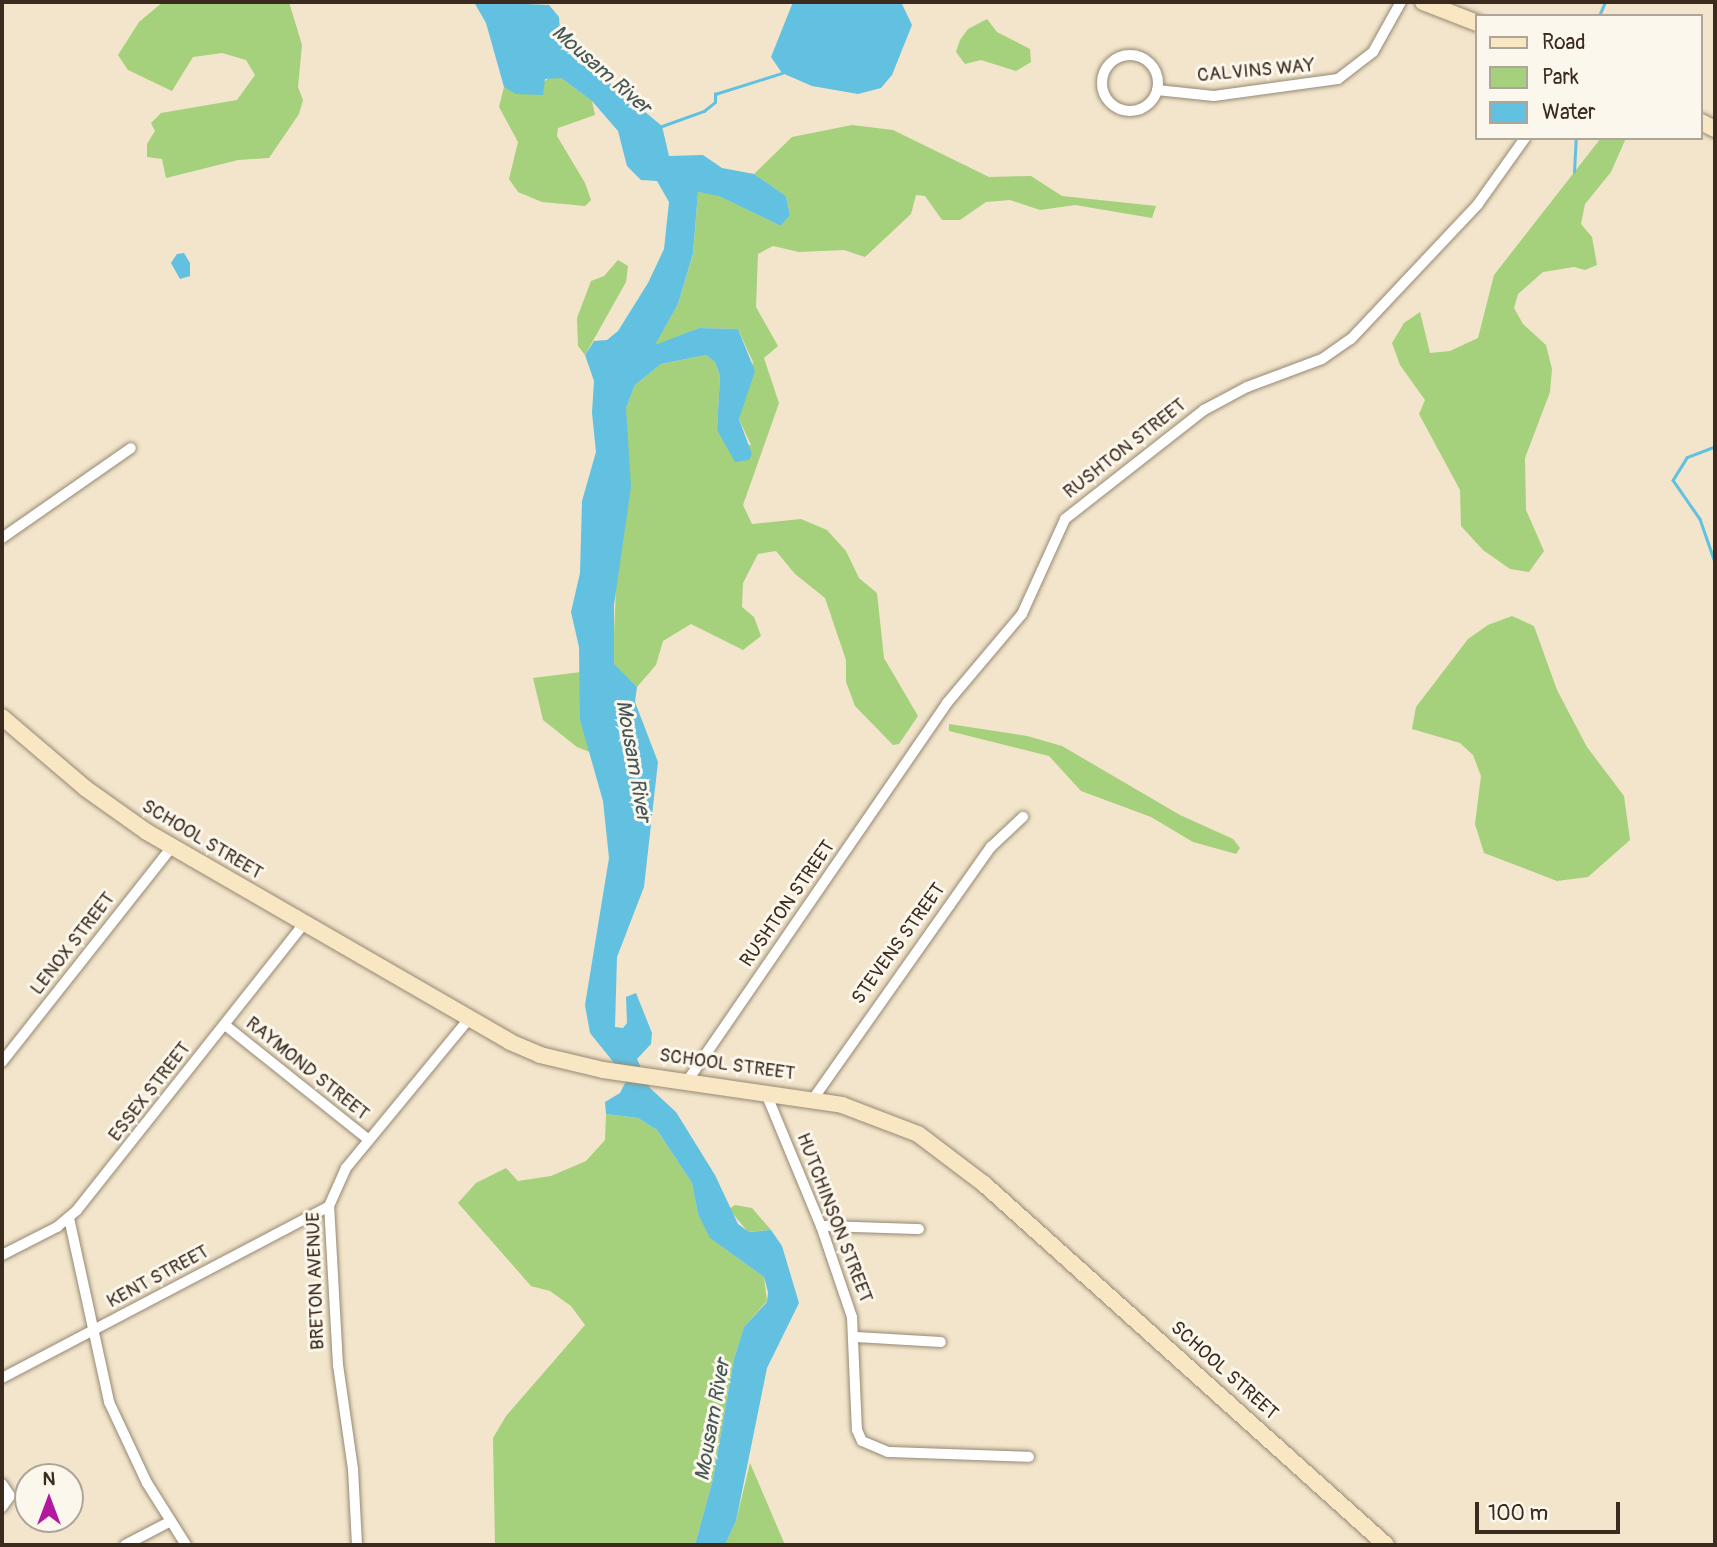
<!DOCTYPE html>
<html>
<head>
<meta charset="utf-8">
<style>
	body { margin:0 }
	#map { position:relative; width:1717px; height:1547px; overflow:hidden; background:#f2e5cb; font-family:Pangolin,sans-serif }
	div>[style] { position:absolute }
	.green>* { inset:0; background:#a5d07c }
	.water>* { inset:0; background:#62c0e0 }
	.stream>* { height:2.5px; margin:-1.25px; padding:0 1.25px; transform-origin:1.25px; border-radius:1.25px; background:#62c0e0 }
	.roads { filter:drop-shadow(0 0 2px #968874) drop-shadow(0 0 2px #968874) }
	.street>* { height:10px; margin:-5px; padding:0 5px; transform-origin:5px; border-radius:5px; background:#fff }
	.street>.ring { margin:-5px; padding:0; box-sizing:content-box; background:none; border:10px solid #fff; border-radius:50% }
	.secondary>* { height:16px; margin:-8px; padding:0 8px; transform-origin:8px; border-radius:8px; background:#f9e7c3 }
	span { translate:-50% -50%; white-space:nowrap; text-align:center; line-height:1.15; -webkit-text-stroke:6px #fbf7ec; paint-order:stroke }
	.street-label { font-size:19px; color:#3b2a1e }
	.water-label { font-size:21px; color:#475758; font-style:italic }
	.frame { position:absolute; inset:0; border:4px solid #3b2a1e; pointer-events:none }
	.legend { position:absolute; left:1475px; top:14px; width:228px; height:126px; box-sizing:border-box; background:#fbf7ec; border:2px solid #aea59a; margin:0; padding:9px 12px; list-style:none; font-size:21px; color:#3b2a1e }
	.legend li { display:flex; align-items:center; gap:14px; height:35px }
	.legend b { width:35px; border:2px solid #aea59a }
	.north { position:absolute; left:14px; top:1463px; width:70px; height:70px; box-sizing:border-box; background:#fbf7ec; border:2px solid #aea59a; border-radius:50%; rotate:0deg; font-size:19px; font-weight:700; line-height:28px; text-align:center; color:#3b2a1e }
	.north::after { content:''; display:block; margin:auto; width:24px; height:32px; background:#b5179e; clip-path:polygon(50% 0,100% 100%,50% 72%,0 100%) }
	.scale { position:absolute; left:1475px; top:1502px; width:145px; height:32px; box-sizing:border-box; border:4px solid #3b2a1e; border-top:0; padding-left:9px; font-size:21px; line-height:24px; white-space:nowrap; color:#3b2a1e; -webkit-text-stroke:5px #fbf7ec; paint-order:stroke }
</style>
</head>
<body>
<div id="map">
	<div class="green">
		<div style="clip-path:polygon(163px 2px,289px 2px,302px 45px,298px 87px,303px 100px,299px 114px,269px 158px,238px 160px,166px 178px,162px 159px,147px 157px,147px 144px,155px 131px,151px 123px,161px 113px,237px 100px,255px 75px,246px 60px,222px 53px,193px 57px,172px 91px,128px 70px,118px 55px,139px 22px)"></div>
		<div style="clip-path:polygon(987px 19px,997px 32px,1030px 49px,1031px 62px,1016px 71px,981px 60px,965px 64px,956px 52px,960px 40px,968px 29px)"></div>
		<div style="clip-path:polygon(551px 76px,561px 78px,592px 101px,595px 115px,558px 128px,557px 136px,585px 183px,591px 200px,585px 206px,542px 202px,518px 192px,509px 179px,518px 142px,499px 107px,504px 87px,531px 93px)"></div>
		<div style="clip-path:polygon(852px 125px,893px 130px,989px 177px,1031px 176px,1062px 196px,1156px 206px,1152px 218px,1075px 205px,1040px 210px,1010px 200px,986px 202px,960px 220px,942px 220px,925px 196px,916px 195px,911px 214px,865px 257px,844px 250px,799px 252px,773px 246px,758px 254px,756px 307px,778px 346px,764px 358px,779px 403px,743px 505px,752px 524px,801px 519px,827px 530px,846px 551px,859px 578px,877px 593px,884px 658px,918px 716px,899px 744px,893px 745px,855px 706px,846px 682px,846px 660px,825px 598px,795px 574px,776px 551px,758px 554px,743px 583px,742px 607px,754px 617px,761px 636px,743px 650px,691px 624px,663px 641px,656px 665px,637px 687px,614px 665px,613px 658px,617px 564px,624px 530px,626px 408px,635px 385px,661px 364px,706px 355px,715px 362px,720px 376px,717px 430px,726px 445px,751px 445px,739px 419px,753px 362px,738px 329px,699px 328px,654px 346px,678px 304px,693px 255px,698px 192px,718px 195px,781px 226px,790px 215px,786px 196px,754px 174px,792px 137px)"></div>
		<div style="clip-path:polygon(1601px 138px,1626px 138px,1611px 172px,1585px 204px,1581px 224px,1592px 237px,1597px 265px,1585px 270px,1574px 267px,1543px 272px,1518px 294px,1514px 308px,1523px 324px,1546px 345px,1552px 369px,1550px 392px,1525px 458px,1526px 510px,1544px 551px,1529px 572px,1510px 569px,1483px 550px,1461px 526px,1460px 490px,1419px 414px,1425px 400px,1400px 365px,1392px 343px,1404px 323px,1420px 312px,1430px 353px,1450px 351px,1478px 338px,1494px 275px)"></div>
		<div style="clip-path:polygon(618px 260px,628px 266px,626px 282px,585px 355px,578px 346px,577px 318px,591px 281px,604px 276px)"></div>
		<div style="clip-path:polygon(1512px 616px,1534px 626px,1557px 690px,1587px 747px,1624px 796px,1630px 840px,1588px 877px,1557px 881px,1484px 853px,1475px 824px,1481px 776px,1473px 755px,1460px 743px,1412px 729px,1416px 707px,1468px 639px,1488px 625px)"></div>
		<div style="clip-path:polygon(581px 672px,580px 720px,592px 753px,577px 747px,543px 720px,533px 678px)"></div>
		<div style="clip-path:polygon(949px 724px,1027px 736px,1062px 746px,1180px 815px,1233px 839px,1240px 848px,1236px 854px,1193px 842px,1151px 817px,1081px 791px,1049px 756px,949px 731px)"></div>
		<div style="clip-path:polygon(606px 1114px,638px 1118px,657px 1130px,692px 1183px,698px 1214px,724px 1248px,764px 1277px,767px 1301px,744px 1327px,734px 1359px,713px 1479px,695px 1545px,495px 1545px,493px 1438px,506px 1416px,585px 1325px,571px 1306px,550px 1291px,531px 1286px,458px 1203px,476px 1183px,506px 1168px,518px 1181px,551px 1176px,586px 1161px,605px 1140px)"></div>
		<div style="clip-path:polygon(735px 1205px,752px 1208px,771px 1230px,748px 1232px,729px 1209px)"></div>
		<div style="clip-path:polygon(750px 1463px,785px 1545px,725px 1545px,736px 1521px)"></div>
	</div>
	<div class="water">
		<div style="clip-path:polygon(474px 2px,549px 5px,559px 17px,561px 42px,662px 126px,669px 156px,703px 155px,722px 168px,754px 174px,786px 196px,790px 215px,781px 226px,719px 196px,698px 192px,693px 254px,678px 304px,655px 345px,699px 328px,738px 329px,755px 371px,739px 419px,752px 454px,749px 460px,735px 462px,717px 430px,720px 376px,715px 362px,706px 355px,661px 364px,635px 385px,626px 408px,631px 487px,614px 605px,614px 664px,637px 687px,635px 702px,658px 762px,644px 887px,617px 957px,615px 1027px,623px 1028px,627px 1023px,626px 997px,636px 993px,652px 1033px,651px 1044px,637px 1059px,650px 1088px,676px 1112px,715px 1175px,738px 1224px,749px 1232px,771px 1230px,782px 1246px,799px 1303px,767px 1368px,736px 1521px,725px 1545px,695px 1545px,713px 1479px,734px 1359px,744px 1327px,767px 1302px,768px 1292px,764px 1277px,710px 1238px,698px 1214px,692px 1183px,657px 1130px,638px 1118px,606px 1114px,605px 1102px,620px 1093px,627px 1079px,590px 1033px,585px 1005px,609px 858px,603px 801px,580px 720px,579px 647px,571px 612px,580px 573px,582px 501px,596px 452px,592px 413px,594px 381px,585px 355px,594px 341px,607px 340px,618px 331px,648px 283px,664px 249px,669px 202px,657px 181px,641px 180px,627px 166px,618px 131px,592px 101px,561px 78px,545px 79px,543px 95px,516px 94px,504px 87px,486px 23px)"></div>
		<div style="clip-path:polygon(793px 2px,901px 2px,912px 25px,892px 75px,881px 88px,858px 94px,812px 86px,782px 73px,771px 57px)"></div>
		<div style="clip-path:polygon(184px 253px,190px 263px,190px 276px,180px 279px,171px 263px,177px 254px)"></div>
	</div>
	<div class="stream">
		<div style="left:1599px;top:16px;width:15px;rotate:-67deg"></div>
		<div style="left:662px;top:126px;width:45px;rotate:-19.7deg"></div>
		<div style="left:704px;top:111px;width:14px;rotate:-39deg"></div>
		<div style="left:715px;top:102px;width:8px;rotate:-90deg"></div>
		<div style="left:715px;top:94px;width:70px;rotate:-17.4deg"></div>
		<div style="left:1574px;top:172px;width:34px;rotate:-87deg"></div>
		<div style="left:1715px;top:447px;width:30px;rotate:159deg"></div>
		<div style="left:1687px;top:458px;width:26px;rotate:122deg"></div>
		<div style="left:1673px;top:480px;width:47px;rotate:55.3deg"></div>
		<div style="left:1700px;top:519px;width:46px;rotate:70.8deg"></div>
	</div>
	<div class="roads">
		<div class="street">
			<div class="ring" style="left:1102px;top:55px;width:46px;height:46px"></div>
			<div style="left:1157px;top:90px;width:57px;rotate:6deg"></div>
			<div style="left:1214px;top:96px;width:125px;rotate:-7.8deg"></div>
			<div style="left:1338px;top:79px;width:44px;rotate:-37.6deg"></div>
			<div style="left:1373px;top:52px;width:57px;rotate:-60.8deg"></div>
			<div style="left:2px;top:538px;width:157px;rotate:-34.9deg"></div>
			<div style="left:225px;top:1025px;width:183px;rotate:38.6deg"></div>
			<div style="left:2px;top:1062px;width:273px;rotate:-51.7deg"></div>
			<div style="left:688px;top:1080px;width:457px;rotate:-55.5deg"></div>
			<div style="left:947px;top:703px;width:116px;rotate:-49.9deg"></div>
			<div style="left:1022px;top:614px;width:104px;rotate:-65.6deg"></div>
			<div style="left:1065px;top:519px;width:177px;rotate:-38.1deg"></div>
			<div style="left:1204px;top:410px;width:49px;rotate:-28.1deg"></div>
			<div style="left:1247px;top:387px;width:80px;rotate:-20.5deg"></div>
			<div style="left:1322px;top:359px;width:35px;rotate:-35deg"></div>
			<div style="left:1351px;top:339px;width:185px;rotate:-46.7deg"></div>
			<div style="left:1478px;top:204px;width:81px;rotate:-54.5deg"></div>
			<div style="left:765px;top:1091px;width:146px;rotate:67.5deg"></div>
			<div style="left:821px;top:1226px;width:96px;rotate:71.2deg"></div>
			<div style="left:852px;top:1317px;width:113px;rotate:87.5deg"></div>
			<div style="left:857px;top:1430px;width:12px;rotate:66deg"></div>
			<div style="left:862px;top:1441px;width:28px;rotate:23deg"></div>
			<div style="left:888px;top:1452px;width:141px;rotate:2deg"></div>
			<div style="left:813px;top:1099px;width:309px;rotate:-54.8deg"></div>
			<div style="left:991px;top:847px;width:44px;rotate:-43.2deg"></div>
			<div style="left:69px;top:1218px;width:188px;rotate:77.7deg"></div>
			<div style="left:109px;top:1402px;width:89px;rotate:64.9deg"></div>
			<div style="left:147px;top:1483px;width:73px;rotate:57.8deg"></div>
			<div style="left:821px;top:1226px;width:98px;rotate:1.8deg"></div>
			<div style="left:2px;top:1255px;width:62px;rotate:-27deg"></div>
			<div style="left:57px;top:1227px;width:26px;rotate:-40deg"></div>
			<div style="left:77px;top:1210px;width:364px;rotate:-51.6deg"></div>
			<div style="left:856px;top:1337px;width:85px;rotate:3.4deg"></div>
			<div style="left:2px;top:1378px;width:369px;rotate:-27.7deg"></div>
			<div style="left:2px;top:1484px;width:14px;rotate:56deg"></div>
			<div style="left:10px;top:1496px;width:14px;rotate:126deg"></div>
			<div style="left:125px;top:1545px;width:50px;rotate:-27.6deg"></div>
			<div style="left:357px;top:1545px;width:76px;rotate:-93deg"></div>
			<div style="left:353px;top:1469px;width:105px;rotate:-98.2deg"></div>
			<div style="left:338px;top:1365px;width:159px;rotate:-93.2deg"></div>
			<div style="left:329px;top:1206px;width:42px;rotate:-65.9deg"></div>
			<div style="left:346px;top:1168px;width:192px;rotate:-50.5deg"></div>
		</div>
		<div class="secondary">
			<div style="left:1423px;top:2px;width:58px;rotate:21.3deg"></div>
			<div style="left:1701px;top:122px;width:16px;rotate:27deg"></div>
			<div style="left:2px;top:717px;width:109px;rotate:40.5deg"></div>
			<div style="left:85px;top:788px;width:76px;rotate:35.4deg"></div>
			<div style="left:147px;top:832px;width:419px;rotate:30deg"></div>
			<div style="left:510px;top:1042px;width:33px;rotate:23deg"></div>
			<div style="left:540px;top:1055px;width:65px;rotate:13.4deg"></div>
			<div style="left:603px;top:1070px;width:242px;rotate:8.3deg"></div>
			<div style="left:842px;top:1105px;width:81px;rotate:20.9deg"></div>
			<div style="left:918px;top:1134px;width:83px;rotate:37.1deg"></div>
			<div style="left:984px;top:1184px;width:540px;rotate:41.92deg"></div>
		</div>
	</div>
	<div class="street-label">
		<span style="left:1256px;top:71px;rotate:-5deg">CALVINS WAY</span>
		<span style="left:1125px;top:449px;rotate:-38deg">RUSHTON STREET</span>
		<span style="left:202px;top:840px;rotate:31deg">SCHOOL STREET</span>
		<span style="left:788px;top:904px;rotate:-55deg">RUSHTON STREET</span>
		<span style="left:73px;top:944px;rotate:-52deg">LENOX STREET</span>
		<span style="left:899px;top:944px;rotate:-54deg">STEVENS STREET</span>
		<span style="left:727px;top:1065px;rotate:8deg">SCHOOL STREET</span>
		<span style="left:307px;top:1069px;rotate:39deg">RAYMOND STREET</span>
		<span style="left:150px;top:1092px;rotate:-52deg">ESSEX STREET</span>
		<span style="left:834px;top:1218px;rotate:69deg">HUTCHINSON STREET</span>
		<span style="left:158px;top:1277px;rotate:-28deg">KENT STREET</span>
		<span style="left:316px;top:1281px;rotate:-92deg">BRETON AVENUE</span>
		<span style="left:1224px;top:1371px;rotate:42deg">SCHOOL STREET</span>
	</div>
	<div class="water-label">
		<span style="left:601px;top:70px;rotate:41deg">Mousam River</span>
		<span style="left:633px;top:761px;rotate:80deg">Mousam River</span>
		<span style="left:713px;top:1420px;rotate:-80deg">Mousam River</span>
	</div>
	<div class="frame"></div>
	<ul class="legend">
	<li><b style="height:9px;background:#f9e7c3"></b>Road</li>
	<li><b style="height:19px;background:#a5d07c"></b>Park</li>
	<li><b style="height:19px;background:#62c0e0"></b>Water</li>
	</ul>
	<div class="north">N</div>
	<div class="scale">100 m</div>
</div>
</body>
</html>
